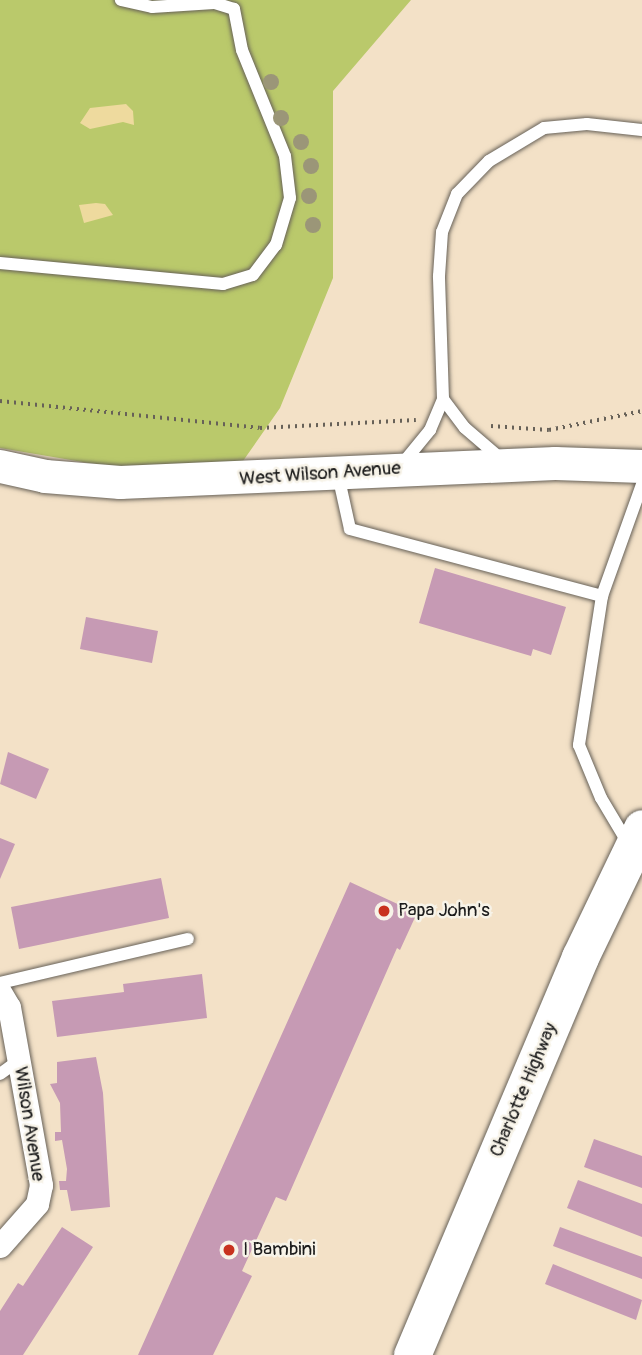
<!DOCTYPE html>
<html>
<head>
<meta charset="utf-8">
<style>
	body { margin:0 }
	#map { position:relative; width:642px; height:1355px; overflow:hidden; background:#f3e1c7; font-family:Pangolin,sans-serif }
	div>[style] { position:absolute }
	.green>* { inset:0; background:#bac96b }
	.sand>* { inset:0; background:#eeda9e }
	.building>* { inset:0; background:#c69ab4 }
	.path>* { height:3.5px; margin-top:-1.75px; transform-origin:0; background:repeating-linear-gradient(90deg,#676158 0 2px,transparent 0 7px) }
	.roads { filter:drop-shadow(0 0 2px #676158) drop-shadow(0 0 2px #676158) }
	.lane>* { height:12px; margin:-6px; padding:0 6px; transform-origin:6px; border-radius:6px; background:#fff }
	.street>* { height:23px; margin:-11.5px; padding:0 11.5px; transform-origin:11.5px; border-radius:11.5px; background:#fff }
	.secondary>* { height:33px; margin:-16.5px; padding:0 16.5px; transform-origin:16.5px; border-radius:16.5px; background:#fff }
	.primary>* { height:37px; margin:-18.5px; padding:0 18.5px; transform-origin:18.5px; border-radius:18.5px; background:#fff }
	.trees>* { width:16px; height:16px; margin:-8px; border-radius:50%; background:#9b9678 }
	.dots>* { width:19px; height:19px; translate:-50% -50%; box-sizing:border-box; border:4px solid #f7f3e8; border-radius:50% }
	span { translate:-50% -50%; white-space:nowrap; text-align:center; line-height:1.15; -webkit-text-stroke:5px #f7f3e8; paint-order:stroke }
	.street-label { font-size:19px; color:#1c1c1c }
	.poi-label { font-size:19px; color:#1c1c1c }
	.left { translate:0 -50%; text-align:left }
</style>
</head>
<body>
<div id="map">
	<div class="green">
		<div style="clip-path:polygon(0 0,411px 0,333px 91px,333px 278px,280px 408px,243px 461px,118px 468px,0 448px)"></div>
	</div>
	<div class="sand">
		<div style="clip-path:polygon(126px 104px,133px 111px,134px 125px,123px 122px,90px 129px,80px 123px,90px 108px)"></div>
		<div style="clip-path:polygon(96px 203px,105px 204px,113px 215px,84px 223px,79px 205px)"></div>
	</div>
	<div class="building">
		<div style="clip-path:polygon(435px 568px,566px 607px,551px 655px,533px 649px,531px 656px,419px 623px)"></div>
		<div style="clip-path:polygon(86px 617px,158px 631px,152px 663px,80px 649px)"></div>
		<div style="clip-path:polygon(8px 752px,49px 769px,36px 799px,0 784px)"></div>
		<div style="clip-path:polygon(0 838px,15px 844px,0 879px)"></div>
		<div style="clip-path:polygon(161px 878px,169px 918px,19px 949px,11px 907px)"></div>
		<div style="clip-path:polygon(350px 882px,417px 913px,400px 950px,397px 948px,286px 1201px,276px 1197px,242px 1271px,252px 1276px,213px 1355px,138px 1355px)"></div>
		<div style="clip-path:polygon(202px 974px,207px 1018px,57px 1037px,52px 1001px,124px 992px,123px 984px)"></div>
		<div style="clip-path:polygon(96px 1057px,103px 1093px,110px 1207px,71px 1211px,67px 1190px,60px 1190px,59px 1181px,66px 1181px,67px 1169px,62px 1140px,55px 1141px,55px 1132px,61px 1132px,60px 1103px,50px 1084px,57px 1083px,57px 1062px)"></div>
		<div style="clip-path:polygon(594px 1139px,642px 1156px,642px 1188px,584px 1167px)"></div>
		<div style="clip-path:polygon(578px 1180px,642px 1204px,642px 1237px,567px 1208px)"></div>
		<div style="clip-path:polygon(62px 1227px,93px 1247px,23px 1355px,0 1355px,0 1311px,18px 1283px,23px 1286px)"></div>
		<div style="clip-path:polygon(560px 1227px,642px 1257px,642px 1279px,553px 1246px)"></div>
		<div style="clip-path:polygon(553px 1264px,642px 1300px,636px 1320px,545px 1284px)"></div>
	</div>
	<div class="path">
		<div style="left:0;top:401px;width:261px;rotate:5.9deg"></div>
		<div style="left:260px;top:428px;width:156px;rotate:-2.9deg"></div>
		<div style="left:491px;top:426px;width:58px;rotate:3.9deg"></div>
		<div style="left:549px;top:430px;width:95px;rotate:-11.5deg"></div>
	</div>
	<div class="roads">
		<div class="lane">
			<div style="left:0;top:263px;width:224px;rotate:5.4deg"></div>
			<div style="left:223px;top:284px;width:31px;rotate:-17deg"></div>
			<div style="left:253px;top:275px;width:38px;rotate:-53deg"></div>
			<div style="left:276px;top:245px;width:49px;rotate:-73.4deg"></div>
			<div style="left:290px;top:198px;width:42px;rotate:-96.8deg"></div>
			<div style="left:285px;top:156px;width:114px;rotate:-112.1deg"></div>
			<div style="left:242px;top:50px;width:42px;rotate:-101deg"></div>
			<div style="left:234px;top:9px;width:21px;rotate:-163deg"></div>
			<div style="left:214px;top:3px;width:62px;rotate:176.3deg"></div>
			<div style="left:152px;top:7px;width:32px;rotate:-167deg"></div>
			<div style="left:443px;top:399px;width:36px;rotate:53deg"></div>
			<div style="left:465px;top:428px;width:48px;rotate:40.7deg"></div>
			<div style="left:403px;top:463px;width:43px;rotate:-50.7deg"></div>
			<div style="left:430px;top:430px;width:34px;rotate:-67deg"></div>
			<div style="left:443px;top:399px;width:123px;rotate:-91.9deg"></div>
			<div style="left:439px;top:276px;width:44px;rotate:-86.1deg"></div>
			<div style="left:442px;top:232px;width:41px;rotate:-68.5deg"></div>
			<div style="left:457px;top:194px;width:46px;rotate:-45.9deg"></div>
			<div style="left:489px;top:161px;width:64px;rotate:-31deg"></div>
			<div style="left:544px;top:128px;width:43px;rotate:-5.3deg"></div>
			<div style="left:587px;top:124px;width:55px;rotate:6.2deg"></div>
			<div style="left:338px;top:475px;width:55px;rotate:77.5deg"></div>
			<div style="left:350px;top:529px;width:261px;rotate:14.9deg"></div>
			<div style="left:602px;top:596px;width:119px;rotate:-70.3deg"></div>
			<div style="left:602px;top:596px;width:151px;rotate:98.8deg"></div>
			<div style="left:579px;top:745px;width:57px;rotate:67.5deg"></div>
			<div style="left:601px;top:798px;width:55px;rotate:59.2deg"></div>
			<div style="left:0;top:983px;width:193px;rotate:-13.2deg"></div>
			<div style="left:0;top:1074px;width:22px;rotate:-36deg"></div>
		</div>
		<div class="street">
			<div style="left:0;top:992px;width:17px;rotate:59deg"></div>
			<div style="left:9px;top:1007px;width:181px;rotate:79.8deg"></div>
			<div style="left:41px;top:1185px;width:19px;rotate:102deg"></div>
			<div style="left:37px;top:1204px;width:56px;rotate:131.4deg"></div>
		</div>
		<div class="secondary">
			<div style="left:0;top:466px;width:46px;rotate:12.5deg"></div>
			<div style="left:45px;top:476px;width:75px;rotate:4.6deg"></div>
			<div style="left:120px;top:482px;width:435px;rotate:-2.5deg"></div>
			<div style="left:555px;top:463px;width:87px;rotate:2deg"></div>
		</div>
		<div class="primary">
			<div style="left:412px;top:1355px;width:432px;rotate:-67.1deg"></div>
			<div style="left:580px;top:957px;width:143px;rotate:-64.3deg"></div>
		</div>
	</div>
	<div class="trees">
		<div style="left:271px;top:82px"></div>
		<div style="left:281px;top:118px"></div>
		<div style="left:301px;top:142px"></div>
		<div style="left:311px;top:166px"></div>
		<div style="left:309px;top:196px"></div>
		<div style="left:313px;top:225px"></div>
	</div>
	<div class="dots">
		<div style="left:384px;top:911px;background:#c8321e"></div>
		<div style="left:229px;top:1250px;background:#c8321e"></div>
	</div>
	<div class="street-label">
		<span style="left:320px;top:474px;rotate:-4deg">West Wilson Avenue</span>
		<span style="left:524px;top:1090px;rotate:-67deg">Charlotte Highway</span>
		<span style="left:29px;top:1124px;rotate:81deg">Wilson Avenue</span>
	</div>
	<div class="poi-label">
		<span class="left" style="left:398px;top:911px">Papa John's</span>
		<span class="left" style="left:243px;top:1250px">I Bambini</span>
	</div>
</div>
</body>
</html>
